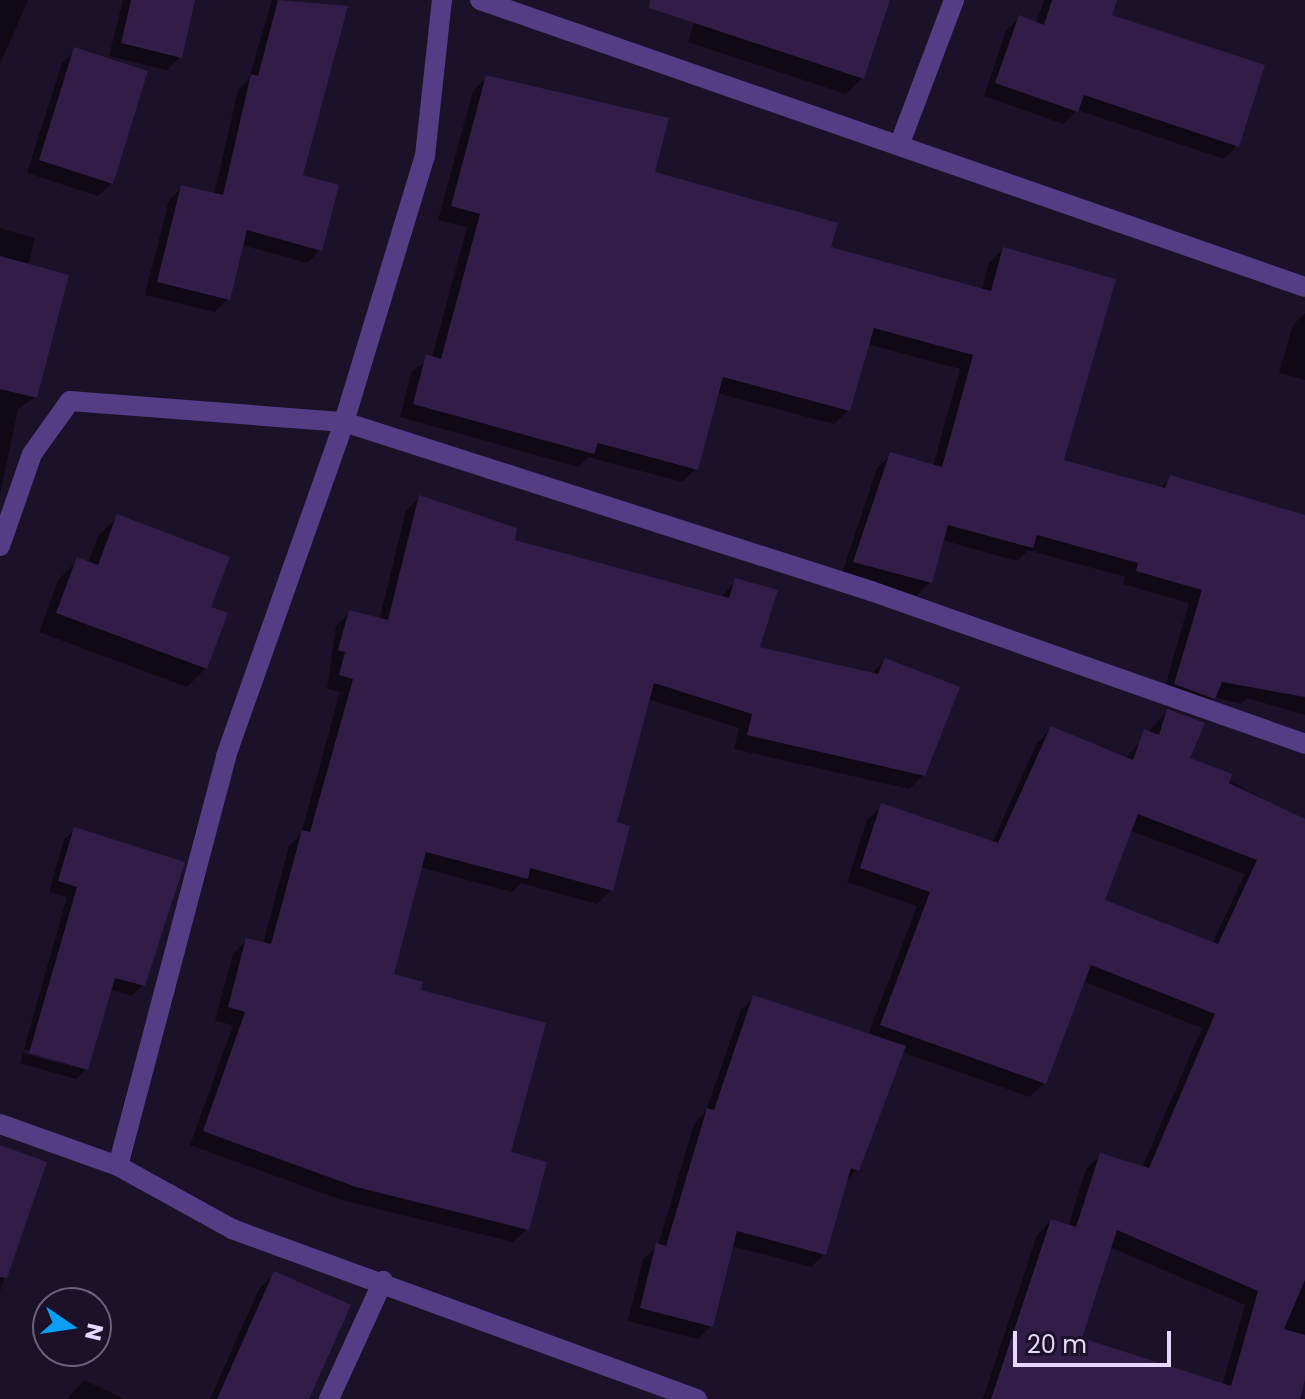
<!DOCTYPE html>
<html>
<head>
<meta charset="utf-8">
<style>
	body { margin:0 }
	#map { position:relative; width:1305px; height:1399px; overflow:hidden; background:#1b1128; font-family:Poppins,sans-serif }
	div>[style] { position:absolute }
	.shadow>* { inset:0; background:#0007 }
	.building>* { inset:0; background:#321d48 }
	.minor>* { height:20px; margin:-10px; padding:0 10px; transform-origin:10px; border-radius:10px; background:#543d85 }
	span { translate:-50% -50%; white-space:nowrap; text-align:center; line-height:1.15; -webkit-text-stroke:7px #1b1128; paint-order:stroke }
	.north { position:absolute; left:32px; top:1287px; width:80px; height:80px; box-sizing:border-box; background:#1b1128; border:2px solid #6d617e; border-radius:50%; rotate:103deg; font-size:22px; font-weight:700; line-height:32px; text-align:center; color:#e7d9fe }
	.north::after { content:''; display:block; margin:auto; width:28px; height:36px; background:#0b9ef7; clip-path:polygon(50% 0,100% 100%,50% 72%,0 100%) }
	.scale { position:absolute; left:1013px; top:1331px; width:158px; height:36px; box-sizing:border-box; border:4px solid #e7d9fe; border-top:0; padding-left:10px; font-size:24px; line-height:28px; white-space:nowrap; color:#e7d9fe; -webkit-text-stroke:6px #1b1128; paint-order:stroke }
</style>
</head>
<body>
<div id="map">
	<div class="shadow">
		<div style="clip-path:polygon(0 0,28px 0,0 64px)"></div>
		<div style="clip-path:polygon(123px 0,193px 0,180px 57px,167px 70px,109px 56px)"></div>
		<div style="clip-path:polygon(272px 0,345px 8px,300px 176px,320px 250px,307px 263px,242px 245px,228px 299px,215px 312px,145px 295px,169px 200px,182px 187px,214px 195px,238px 90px,249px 79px)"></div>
		<div style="clip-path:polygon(702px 0,888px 0,862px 78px,846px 94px,688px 42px)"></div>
		<div style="clip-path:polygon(1044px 0,1115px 0,1109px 17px,1237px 146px,1224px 159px,1077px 110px,1063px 124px,984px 96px,1006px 31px,1019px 18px,1036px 24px)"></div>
		<div style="clip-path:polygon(75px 50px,112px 183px,98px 196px,27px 173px,62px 63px)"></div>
		<div style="clip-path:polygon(487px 77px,652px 174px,829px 248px,982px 291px,989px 263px,1003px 249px,1061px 461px,1160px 488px,1171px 478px,1305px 517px,1305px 715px,1247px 698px,1241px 704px,1214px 697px,1199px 711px,1162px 698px,1189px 603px,1123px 584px,1125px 577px,1028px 550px,1017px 561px,942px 540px,930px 582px,916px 596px,841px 576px,877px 468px,891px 454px,933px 466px,960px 369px,867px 344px,848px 410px,834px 424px,717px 393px,696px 468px,682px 482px,588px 457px,579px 467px,400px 417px,412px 371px,432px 358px,467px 227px,438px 220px,473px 91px)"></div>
		<div style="clip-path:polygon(0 228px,35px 238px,28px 265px,35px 397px,18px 409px,0 495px)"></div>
		<div style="clip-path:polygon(1305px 313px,1305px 380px,1279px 373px,1293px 325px)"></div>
		<div style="clip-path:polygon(420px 497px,512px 541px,721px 598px,736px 580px,758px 649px,871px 675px,885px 660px,923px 775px,909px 789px,734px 749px,739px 728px,648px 699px,614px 823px,611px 890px,597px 904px,521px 883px,512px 892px,420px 867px,391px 976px,419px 992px,509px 1154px,527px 1229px,513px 1242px,342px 1200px,190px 1145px,233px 1025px,215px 1021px,233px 954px,247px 940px,263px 944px,289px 846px,301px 834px,340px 692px,327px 689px,336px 626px,350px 612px,379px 620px,406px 511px)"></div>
		<div style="clip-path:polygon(117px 517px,208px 608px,206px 668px,187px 687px,39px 632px,59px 579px,78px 560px,88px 563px,98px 536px)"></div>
		<div style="clip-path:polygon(evenodd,1167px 711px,1188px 759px,1305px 821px,1305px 1373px,1298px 1396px,1305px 1399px,983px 1399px,1037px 1235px,1051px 1221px,1068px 1227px,1086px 1169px,1101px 1155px,1142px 1168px,1202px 1028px,1083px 981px,1044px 1083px,1030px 1097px,902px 1052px,857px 1170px,845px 1182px,824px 1254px,811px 1267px,732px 1246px,711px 1326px,698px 1339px,628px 1321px,643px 1259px,658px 1246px,694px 1124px,706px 1111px,741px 1010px,754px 997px,868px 1035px,917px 906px,847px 882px,867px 820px,882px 806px,992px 843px,1037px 743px,1051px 729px,1125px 759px,1167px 711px,1129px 830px,1245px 874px,1212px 944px,1102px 902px,1129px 830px,1167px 711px,1110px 1247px,1245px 1305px,1222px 1386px,1079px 1339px,1110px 1247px)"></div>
		<div style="clip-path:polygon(75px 829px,143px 985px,132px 996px,109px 989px,86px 1069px,76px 1079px,20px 1063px,23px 1053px,82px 1070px,24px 1049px,67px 897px,49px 892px,64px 840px)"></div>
		<div style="clip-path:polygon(0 1154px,44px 1163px,0 1291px)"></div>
		<div style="clip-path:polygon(275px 1273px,307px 1399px,210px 1399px,259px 1289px)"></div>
		<div style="clip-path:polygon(84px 1380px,124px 1399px,67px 1399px)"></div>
	</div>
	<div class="building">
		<div style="clip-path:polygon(131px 0,195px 0,182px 58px,121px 43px)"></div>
		<div style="clip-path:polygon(278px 0,348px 6px,303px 175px,339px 185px,322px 251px,247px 230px,230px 300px,157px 282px,181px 185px,223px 195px,251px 74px,258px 76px)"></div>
		<div style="clip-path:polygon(650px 0,890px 0,864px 79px,649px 8px)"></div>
		<div style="clip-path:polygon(1052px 0,1117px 0,1112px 15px,1265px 65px,1239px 147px,1084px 95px,1078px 112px,995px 83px,1019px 15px,1044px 25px)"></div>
		<div style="clip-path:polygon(74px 47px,148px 71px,113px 184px,39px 160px)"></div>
		<div style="clip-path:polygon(486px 75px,669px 118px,655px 172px,838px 223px,831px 247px,991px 291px,1003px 247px,1116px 279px,1064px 460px,1165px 488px,1170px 475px,1305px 515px,1305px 697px,1222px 682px,1215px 699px,1174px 684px,1202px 590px,1136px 571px,1138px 563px,1037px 535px,1033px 548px,948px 525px,932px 583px,853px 562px,890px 452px,942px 467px,973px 355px,874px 328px,850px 411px,723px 377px,698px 470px,598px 443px,594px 454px,413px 404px,426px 354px,441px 359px,480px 214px,451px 206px)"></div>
		<div style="clip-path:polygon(0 256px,69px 275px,37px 398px,0 389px)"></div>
		<div style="clip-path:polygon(419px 495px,517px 528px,515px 540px,729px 598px,735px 578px,778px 590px,760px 647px,878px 674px,885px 658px,960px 687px,925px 776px,747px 735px,752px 714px,654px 683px,617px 822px,630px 826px,613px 891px,530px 868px,528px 879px,426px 852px,394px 974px,423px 982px,421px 990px,546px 1023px,511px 1152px,547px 1162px,529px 1230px,356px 1187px,203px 1131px,245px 1012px,228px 1007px,246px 938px,271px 944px,302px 830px,310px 832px,353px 679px,339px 675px,345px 652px,338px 650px,349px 610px,388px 620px)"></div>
		<div style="clip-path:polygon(117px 514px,230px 557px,211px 607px,228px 613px,207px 669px,56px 613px,77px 557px,98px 565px)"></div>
		<div style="clip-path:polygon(evenodd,1167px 709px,1205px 723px,1190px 758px,1232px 774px,1229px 783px,1305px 819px,1305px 1280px,1284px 1329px,1305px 1335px,1305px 1380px,1300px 1399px,991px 1399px,1051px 1219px,1076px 1227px,1100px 1153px,1149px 1168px,1215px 1014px,1091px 965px,1046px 1084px,880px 1025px,930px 892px,860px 868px,881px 803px,998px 843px,1051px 726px,1133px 760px,1144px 729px,1159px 735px,1167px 709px,1138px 814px,1257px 860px,1218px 944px,1105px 900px,1138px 814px,1167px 709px,1117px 1230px,1258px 1291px,1231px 1386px,1082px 1338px,1117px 1230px)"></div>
		<div style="clip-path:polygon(74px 827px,185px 862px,145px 986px,115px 978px,88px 1070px,29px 1053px,77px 887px,58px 881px)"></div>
		<div style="clip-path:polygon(753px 995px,906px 1046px,859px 1171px,851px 1168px,826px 1255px,737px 1231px,713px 1327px,640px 1308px,656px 1243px,666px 1246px,707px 1108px,714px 1110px)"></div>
		<div style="clip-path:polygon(0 1145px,47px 1162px,7px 1278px,0 1277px)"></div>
		<div style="clip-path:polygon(274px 1271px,351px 1305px,309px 1399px,217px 1399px)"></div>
	</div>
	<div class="minor">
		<div style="left:480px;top:0;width:873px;rotate:19.18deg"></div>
		<div style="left:900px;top:143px;width:153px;rotate:-69.3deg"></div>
		<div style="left:0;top:546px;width:97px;rotate:-70.8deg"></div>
		<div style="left:32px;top:454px;width:65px;rotate:-54.4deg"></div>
		<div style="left:70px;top:401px;width:275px;rotate:4.4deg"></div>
		<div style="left:344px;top:422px;width:553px;rotate:17.78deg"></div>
		<div style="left:871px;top:591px;width:460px;rotate:19.4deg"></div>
		<div style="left:0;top:1124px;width:125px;rotate:19.6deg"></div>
		<div style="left:118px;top:1166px;width:130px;rotate:28.9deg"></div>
		<div style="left:232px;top:1229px;width:495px;rotate:20.1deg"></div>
		<div style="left:118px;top:1166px;width:424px;rotate:-75.2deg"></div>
		<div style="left:226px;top:756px;width:354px;rotate:-70.5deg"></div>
		<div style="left:344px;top:422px;width:278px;rotate:-73.1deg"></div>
		<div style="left:425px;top:156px;width:157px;rotate:-83.8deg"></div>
		<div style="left:329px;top:1399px;width:130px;rotate:-65.4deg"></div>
	</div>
	<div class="north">N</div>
	<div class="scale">20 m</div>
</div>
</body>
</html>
